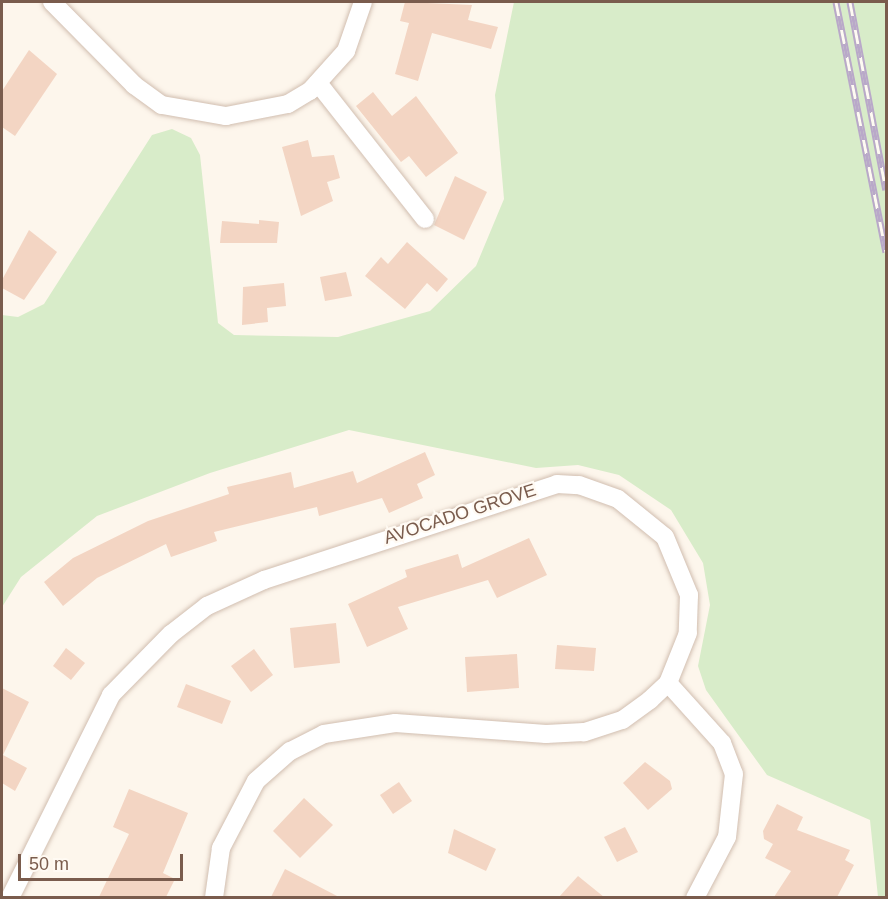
<!DOCTYPE html>
<html>
<head>
<meta charset="utf-8">
<style>
	body { margin:0 }
	#map { position:relative; width:888px; height:899px; overflow:hidden; background:#fdf6ec; font-family:Helvetica,sans-serif }
	div>[style] { position:absolute }
	.green>* { inset:0; background:#d8ecc9 }
	.building>* { inset:0; background:#f3d5c3 }
	.roads { filter:drop-shadow(0 0 2px #d1beb0) drop-shadow(0 0 2px #d1beb0) }
	.street>* { height:18px; margin:-9px; padding:0 9px; transform-origin:9px; border-radius:9px; background:#fff }
	.rail>* { height:7px; margin-top:-3.5px; transform-origin:0; background:repeating-linear-gradient(90deg,#fffaf3 0 14px,#b9a8c9 0 28px); box-sizing:border-box; border-block:2px solid #b9a8c9 }
	span { translate:-50% -50%; white-space:nowrap; text-align:center; line-height:1.15; -webkit-text-stroke:4.5px #fffaf3; paint-order:stroke }
	.street-label { font-size:18px; color:#7a5c4d }
	.frame { position:absolute; inset:0; border:3px solid #7a5c4d; pointer-events:none }
	.scale { position:absolute; left:18px; top:854px; width:165px; height:27px; box-sizing:border-box; border:3px solid #7a5c4d; border-top:0; padding-left:8px; font-size:18px; line-height:21px; white-space:nowrap; color:#7a5c4d; -webkit-text-stroke:4px #fffaf3; paint-order:stroke }
</style>
</head>
<body>
<div id="map">
	<div class="green">
		<div style="clip-path:polygon(514px 2px,886px 2px,886px 897px,878px 897px,870px 820px,767px 775px,706px 690px,698px 666px,710px 605px,703px 563px,671px 510px,619px 475px,578px 465px,536px 468px,349px 430px,210px 473px,97px 516px,21px 577px,2px 607px,2px 315px,18px 317px,44px 304px,152px 135px,172px 129px,191px 138px,200px 155px,218px 323px,234px 335px,338px 337px,430px 311px,476px 266px,504px 199px,495px 95px)"></div>
	</div>
	<div class="building">
		<div style="clip-path:polygon(405px 2px,472px 5px,468px 20px,498px 27px,491px 49px,432px 33px,418px 81px,395px 74px,409px 23px,400px 21px)"></div>
		<div style="clip-path:polygon(29px 50px,57px 74px,15px 136px,2px 127px,2px 91px)"></div>
		<div style="clip-path:polygon(373px 92px,392px 116px,416px 96px,458px 153px,426px 177px,409px 156px,401px 162px,356px 106px)"></div>
		<div style="clip-path:polygon(308px 140px,312px 157px,334px 155px,340px 178px,327px 182px,333px 201px,301px 216px,282px 147px)"></div>
		<div style="clip-path:polygon(455px 176px,487px 192px,464px 240px,434px 225px)"></div>
		<div style="clip-path:polygon(259px 220px,279px 222px,277px 243px,220px 243px,222px 221px,259px 224px)"></div>
		<div style="clip-path:polygon(29px 230px,57px 252px,24px 300px,2px 288px,2px 280px)"></div>
		<div style="clip-path:polygon(407px 242px,448px 279px,437px 292px,427px 283px,405px 309px,365px 276px,381px 257px,388px 264px)"></div>
		<div style="clip-path:polygon(346px 272px,352px 296px,325px 301px,320px 277px)"></div>
		<div style="clip-path:polygon(284px 283px,286px 306px,267px 308px,268px 322px,242px 325px,243px 287px)"></div>
		<div style="clip-path:polygon(425px 452px,435px 475px,417px 484px,423px 498px,389px 513px,382px 498px,319px 516px,317px 507px,214px 532px,217px 541px,171px 557px,166px 544px,97px 578px,63px 606px,44px 582px,73px 558px,148px 521px,229px 494px,227px 487px,291px 472px,294px 488px,353px 471px,357px 483px)"></div>
		<div style="clip-path:polygon(529px 538px,547px 575px,497px 598px,488px 580px,398px 607px,408px 629px,367px 647px,348px 604px,407px 577px,405px 570px,458px 554px,462px 568px)"></div>
		<div style="clip-path:polygon(336px 623px,340px 663px,294px 668px,290px 628px)"></div>
		<div style="clip-path:polygon(557px 645px,596px 648px,594px 671px,555px 669px)"></div>
		<div style="clip-path:polygon(66px 648px,85px 663px,71px 680px,53px 666px)"></div>
		<div style="clip-path:polygon(254px 649px,273px 675px,251px 692px,231px 666px)"></div>
		<div style="clip-path:polygon(517px 654px,519px 688px,467px 692px,465px 657px)"></div>
		<div style="clip-path:polygon(186px 684px,231px 701px,222px 724px,177px 707px)"></div>
		<div style="clip-path:polygon(2px 688px,29px 702px,3px 755px,27px 768px,15px 791px,2px 783px)"></div>
		<div style="clip-path:polygon(645px 762px,670px 781px,672px 789px,648px 810px,623px 783px)"></div>
		<div style="clip-path:polygon(399px 782px,412px 801px,393px 814px,380px 795px)"></div>
		<div style="clip-path:polygon(129px 789px,188px 813px,163px 873px,175px 879px,166px 897px,99px 897px,129px 834px,113px 827px)"></div>
		<div style="clip-path:polygon(304px 798px,333px 825px,300px 858px,273px 831px)"></div>
		<div style="clip-path:polygon(777px 804px,803px 817px,797px 830px,850px 850px,845px 860px,854px 865px,837px 897px,774px 897px,791px 871px,765px 858px,773px 844px,764px 839px,763px 831px)"></div>
		<div style="clip-path:polygon(625px 827px,638px 852px,617px 862px,604px 837px)"></div>
		<div style="clip-path:polygon(454px 829px,496px 849px,486px 871px,448px 853px)"></div>
		<div style="clip-path:polygon(285px 869px,339px 897px,271px 897px)"></div>
		<div style="clip-path:polygon(578px 876px,604px 897px,559px 897px)"></div>
	</div>
	<div class="roads">
		<div class="street">
			<div style="left:52px;top:2px;width:117px;rotate:45.3deg"></div>
			<div style="left:134px;top:85px;width:34px;rotate:36deg"></div>
			<div style="left:162px;top:105px;width:65px;rotate:9.8deg"></div>
			<div style="left:226px;top:116px;width:63px;rotate:-11deg"></div>
			<div style="left:288px;top:104px;width:26px;rotate:-31deg"></div>
			<div style="left:310px;top:91px;width:54px;rotate:-48deg"></div>
			<div style="left:346px;top:51px;width:52px;rotate:-70.9deg"></div>
			<div style="left:318px;top:83px;width:173px;rotate:51.8deg"></div>
			<div style="left:668px;top:683px;width:81px;rotate:48deg"></div>
			<div style="left:722px;top:743px;width:33px;rotate:69deg"></div>
			<div style="left:734px;top:774px;width:63px;rotate:96.3deg"></div>
			<div style="left:727px;top:837px;width:69px;rotate:117.7deg"></div>
			<div style="left:10px;top:898px;width:227px;rotate:-63.5deg"></div>
			<div style="left:111px;top:695px;width:86px;rotate:-45.5deg"></div>
			<div style="left:171px;top:634px;width:46px;rotate:-37.9deg"></div>
			<div style="left:207px;top:606px;width:63px;rotate:-24.5deg"></div>
			<div style="left:264px;top:580px;width:308px;rotate:-18.1deg"></div>
			<div style="left:557px;top:484px;width:22px;rotate:3deg"></div>
			<div style="left:579px;top:485px;width:41px;rotate:19.7deg"></div>
			<div style="left:618px;top:499px;width:60px;rotate:39deg"></div>
			<div style="left:665px;top:537px;width:63px;rotate:67.5deg"></div>
			<div style="left:689px;top:595px;width:38px;rotate:92deg"></div>
			<div style="left:688px;top:633px;width:54px;rotate:111.8deg"></div>
			<div style="left:668px;top:683px;width:25px;rotate:137deg"></div>
			<div style="left:650px;top:700px;width:34px;rotate:144deg"></div>
			<div style="left:622px;top:720px;width:40px;rotate:162deg"></div>
			<div style="left:584px;top:732px;width:38px;rotate:177deg"></div>
			<div style="left:546px;top:734px;width:151px;rotate:-175.8deg"></div>
			<div style="left:395px;top:723px;width:72px;rotate:171.2deg"></div>
			<div style="left:324px;top:734px;width:38px;rotate:153deg"></div>
			<div style="left:290px;top:751px;width:45px;rotate:138.6deg"></div>
			<div style="left:256px;top:781px;width:76px;rotate:117.6deg"></div>
			<div style="left:221px;top:848px;width:50px;rotate:98deg"></div>
		</div>
	</div>
	<div class="rail">
		<div style="left:836px;top:2px;width:255px;rotate:78.7deg"></div>
		<div style="left:850px;top:2px;width:191px;rotate:79.2deg"></div>
	</div>
	<div class="street-label">
		<span style="left:460px;top:514px;rotate:-18deg">AVOCADO GROVE</span>
	</div>
	<div class="frame"></div>
	<div class="scale">50 m</div>
</div>
</body>
</html>
